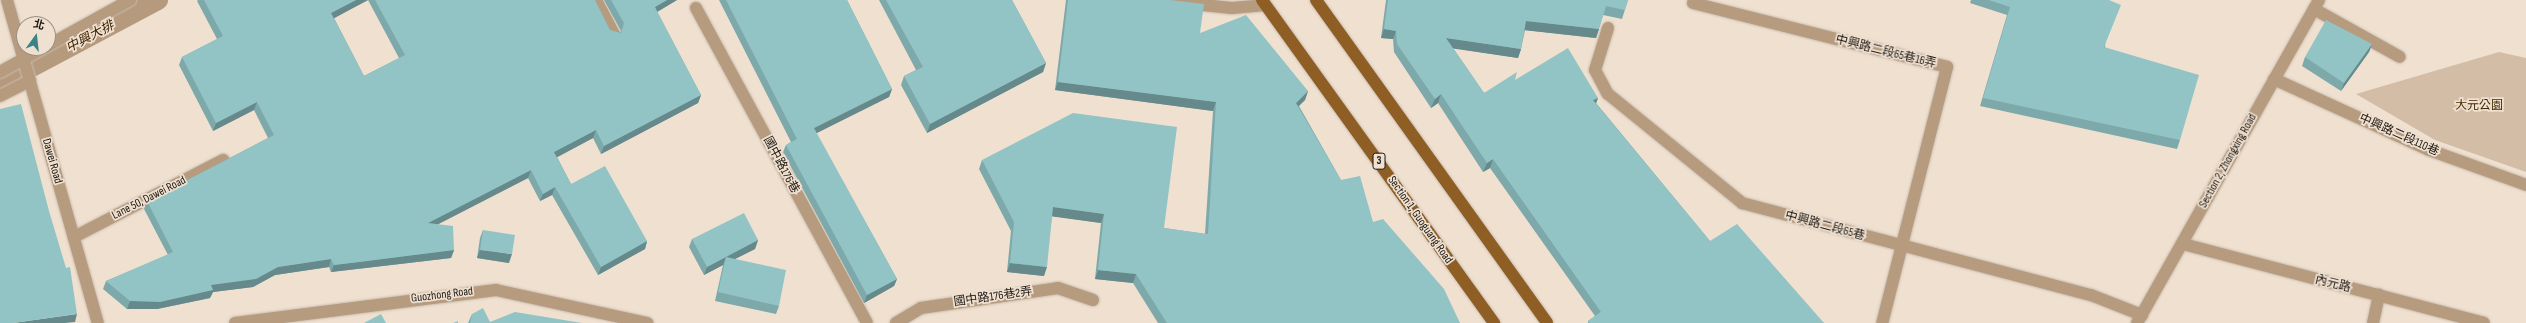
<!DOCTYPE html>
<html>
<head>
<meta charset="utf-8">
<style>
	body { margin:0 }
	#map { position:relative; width:2526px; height:323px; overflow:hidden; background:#efe0d0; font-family:"Sofia Sans Condensed","Noto Sans TC",sans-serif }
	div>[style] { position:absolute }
	.green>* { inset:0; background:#d3bda7 }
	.canal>* { height:20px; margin:-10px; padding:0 10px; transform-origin:10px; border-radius:10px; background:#b69a7d }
	.roads { filter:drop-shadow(0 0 1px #c9bcae) drop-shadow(0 0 1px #c9bcae) }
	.minor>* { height:12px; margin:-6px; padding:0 6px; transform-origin:6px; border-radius:6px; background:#b69b7f }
	.major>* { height:12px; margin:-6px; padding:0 6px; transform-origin:6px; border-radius:6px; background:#8e5e25 }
	.wall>* { inset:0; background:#7ea9aa }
	.shaded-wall>* { inset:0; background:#66898b }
	.building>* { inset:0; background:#92c4c6 }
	span { translate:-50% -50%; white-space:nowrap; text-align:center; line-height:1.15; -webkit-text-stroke:3.5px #efe0d0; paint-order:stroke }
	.shield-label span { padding:1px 3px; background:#efe0d0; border:1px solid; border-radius:3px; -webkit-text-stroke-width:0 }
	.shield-label { font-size:11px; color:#1c1712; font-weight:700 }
	.street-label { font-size:12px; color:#1c1712 }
	.park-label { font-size:12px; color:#452801 }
	.water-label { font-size:13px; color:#3e2200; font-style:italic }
	.north { position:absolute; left:16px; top:16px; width:40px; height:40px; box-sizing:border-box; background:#efe0d0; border:1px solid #9b9084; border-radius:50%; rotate:15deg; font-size:11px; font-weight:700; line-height:16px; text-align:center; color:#1c1712 }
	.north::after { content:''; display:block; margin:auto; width:14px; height:18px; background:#3b8386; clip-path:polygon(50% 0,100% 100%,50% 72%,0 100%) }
</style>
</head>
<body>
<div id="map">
	<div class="green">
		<div style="clip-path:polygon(2499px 52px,2526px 58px,2526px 172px,2435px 140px,2356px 94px)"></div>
	</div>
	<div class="canal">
		<div style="left:0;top:84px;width:179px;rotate:-28deg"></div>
	</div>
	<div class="roads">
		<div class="minor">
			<div style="left:7px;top:0;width:336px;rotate:74.3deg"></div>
			<div style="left:596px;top:0;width:38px;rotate:62deg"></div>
			<div style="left:1155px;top:0;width:77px;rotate:5.9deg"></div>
			<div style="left:1232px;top:8px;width:33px;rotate:-5deg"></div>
			<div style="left:1693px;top:3px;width:262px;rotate:14.1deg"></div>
			<div style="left:1947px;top:67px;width:264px;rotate:104.2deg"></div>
			<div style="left:696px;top:8px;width:358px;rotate:61.5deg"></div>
			<div style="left:2314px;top:9px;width:98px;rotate:29.2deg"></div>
			<div style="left:1608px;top:28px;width:44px;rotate:107.2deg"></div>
			<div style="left:1595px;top:70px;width:27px;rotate:62deg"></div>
			<div style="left:1608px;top:94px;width:173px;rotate:39.1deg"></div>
			<div style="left:1742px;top:203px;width:361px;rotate:14.8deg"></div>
			<div style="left:2091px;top:295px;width:55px;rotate:21.4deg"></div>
			<div style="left:0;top:72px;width:149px;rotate:-29deg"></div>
			<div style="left:2274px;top:79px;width:170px;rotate:24.6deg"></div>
			<div style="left:2429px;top:150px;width:103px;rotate:19.8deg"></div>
			<div style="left:0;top:96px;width:34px;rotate:-27deg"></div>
			<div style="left:74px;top:237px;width:168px;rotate:-27.3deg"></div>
			<div style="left:2183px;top:244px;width:311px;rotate:14.7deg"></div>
			<div style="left:235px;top:323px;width:263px;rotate:-7.2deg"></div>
			<div style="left:496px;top:290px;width:155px;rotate:12.3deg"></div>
			<div style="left:896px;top:323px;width:29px;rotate:-31deg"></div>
			<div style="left:921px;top:308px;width:138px;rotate:-8.3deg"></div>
			<div style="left:1058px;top:288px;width:37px;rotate:19deg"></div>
			<div style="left:2137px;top:323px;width:371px;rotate:-60.6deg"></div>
			<div style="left:2373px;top:323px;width:29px;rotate:-78deg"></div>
		</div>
		<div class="major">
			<div style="left:1262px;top:0;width:398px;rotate:54.3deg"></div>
			<div style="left:1316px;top:0;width:397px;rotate:54.4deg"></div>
		</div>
	</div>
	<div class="wall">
		<div style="clip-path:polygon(evenodd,198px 0,595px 0,610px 30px,620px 32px,621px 31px,604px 0,677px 0,657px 12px,701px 95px,698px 103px,601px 154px,593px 138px,557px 157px,571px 184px,647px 241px,645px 249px,598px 275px,552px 195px,540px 201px,528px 178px,438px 224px,454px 250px,451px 258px,331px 272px,329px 267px,275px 275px,253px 287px,213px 292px,210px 298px,157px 309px,127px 309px,103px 289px,106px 281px,168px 255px,144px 209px,147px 201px,268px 138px,254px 110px,213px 131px,179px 65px,182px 57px,217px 39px,197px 1px,198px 0,368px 0,399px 58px,364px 76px,334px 18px,368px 0)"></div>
		<div style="clip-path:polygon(719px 0,847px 0,892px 89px,889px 97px,816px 133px,897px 279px,894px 286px,864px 303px,783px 152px,786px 145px,791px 142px)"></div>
		<div style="clip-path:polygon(879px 0,1012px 0,1046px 63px,1043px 72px,927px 133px,901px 85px,904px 76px,916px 70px)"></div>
		<div style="clip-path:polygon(1066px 0,1170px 0,1200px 33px,1308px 91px,1305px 100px,1299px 106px,1341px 180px,1373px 222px,1460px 323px,1158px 323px,1133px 283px,1095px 279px,1101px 223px,1052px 216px,1044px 276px,1007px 272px,1011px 231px,979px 169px,982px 160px,1164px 228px,1205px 234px,1213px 111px,1055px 90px)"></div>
		<div style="clip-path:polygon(1386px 0,1628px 0,1622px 19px,1603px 15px,1596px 38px,1525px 30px,1521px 49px,1518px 58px,1453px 48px,1484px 93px,1515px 80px,1598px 98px,1596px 103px,1710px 241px,1824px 323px,1588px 323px,1588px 321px,1595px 316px,1490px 168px,1483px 172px,1438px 103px,1431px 108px,1394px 52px,1393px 39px,1381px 38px)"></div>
		<div style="clip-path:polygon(1971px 0,2109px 0,2105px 47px,2180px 140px,2177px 149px,1980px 106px,2007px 15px,1970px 3px)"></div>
		<div style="clip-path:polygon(2372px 44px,2369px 52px,2341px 91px,2302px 66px,2305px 57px)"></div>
		<div style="clip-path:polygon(483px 230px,509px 263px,477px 258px,480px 238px)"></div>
		<div style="clip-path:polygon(692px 239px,758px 240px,755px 249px,735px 259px,779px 306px,776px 314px,715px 301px,723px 265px,704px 275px,689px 247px)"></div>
		<div style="clip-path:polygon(472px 314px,490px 322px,582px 323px,468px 323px)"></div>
	</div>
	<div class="shaded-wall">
		<div style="clip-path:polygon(356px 0,368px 0,329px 21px,331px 13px)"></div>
		<div style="clip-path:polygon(667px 0,677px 0,652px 15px,655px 7px)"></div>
		<div style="clip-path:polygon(1526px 21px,1599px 29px,1596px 38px,1523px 30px)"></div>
		<div style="clip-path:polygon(1384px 29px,1396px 31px,1393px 39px,1381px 38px)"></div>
		<div style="clip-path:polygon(1446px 38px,1521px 49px,1518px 58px,1443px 47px)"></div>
		<div style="clip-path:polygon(2372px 44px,2369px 52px,2341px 91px,2344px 83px)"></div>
		<div style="clip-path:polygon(1046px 63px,1043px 72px,927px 133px,930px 124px)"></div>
		<div style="clip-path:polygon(1058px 82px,1216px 102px,1213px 111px,1055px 90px)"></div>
		<div style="clip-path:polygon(892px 89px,889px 97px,811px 136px,814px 128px)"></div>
		<div style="clip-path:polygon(1308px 91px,1305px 100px,1293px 111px,1296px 103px)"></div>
		<div style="clip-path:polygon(1441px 94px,1438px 103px,1431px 108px,1435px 99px)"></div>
		<div style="clip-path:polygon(701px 95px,698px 103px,601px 154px,604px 146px)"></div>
		<div style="clip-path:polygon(1598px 98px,1595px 106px,1593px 100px)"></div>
		<div style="clip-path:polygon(257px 102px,254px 110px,213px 131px,216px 123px)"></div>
		<div style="clip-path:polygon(596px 130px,593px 138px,552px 160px,554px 152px)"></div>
		<div style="clip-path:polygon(1493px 159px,1490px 168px,1483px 172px,1487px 163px)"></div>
		<div style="clip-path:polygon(531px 170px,528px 178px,425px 231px,428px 223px)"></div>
		<div style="clip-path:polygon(555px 187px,552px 195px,540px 201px,543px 194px)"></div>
		<div style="clip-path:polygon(1053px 207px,1104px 214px,1101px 223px,1049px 216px)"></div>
		<div style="clip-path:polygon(758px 240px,755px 249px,725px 264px,726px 257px,723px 265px,704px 275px,707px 267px)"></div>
		<div style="clip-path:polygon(647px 241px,645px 249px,598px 275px,601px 267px)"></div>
		<div style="clip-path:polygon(454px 250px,451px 258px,331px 272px,334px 265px)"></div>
		<div style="clip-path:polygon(480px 250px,512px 254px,509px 263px,477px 258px)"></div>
		<div style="clip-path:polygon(331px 259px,329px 267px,275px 275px,253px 287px,213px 292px,210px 298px,157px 309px,127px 309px,130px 301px,211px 285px,278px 267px)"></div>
		<div style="clip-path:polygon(1010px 263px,1047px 267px,1044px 276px,1007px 272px)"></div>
		<div style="clip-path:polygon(1098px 270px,1136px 274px,1133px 283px,1095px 279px)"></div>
		<div style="clip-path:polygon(897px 279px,894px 286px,864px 303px,867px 295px)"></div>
		<div style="clip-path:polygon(77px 314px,75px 322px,65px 323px,13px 323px)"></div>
	</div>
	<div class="building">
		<div style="clip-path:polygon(204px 0,356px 0,331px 13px,364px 76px,405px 55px,375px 0,595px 0,610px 30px,621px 33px,624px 23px,611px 0,667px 0,655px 7px,701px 95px,604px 146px,596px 130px,554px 152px,571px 184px,605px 166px,647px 241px,601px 267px,555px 187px,543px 194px,531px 170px,428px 223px,453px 226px,454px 250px,334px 265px,331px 259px,278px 267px,256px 279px,211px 285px,213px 290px,160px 302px,130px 301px,106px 281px,173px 252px,147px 201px,274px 135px,257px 102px,216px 123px,182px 57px,223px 36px)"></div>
		<div style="clip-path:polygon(726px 0,847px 0,892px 89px,814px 128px,897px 279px,867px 295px,786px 145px,797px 139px)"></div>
		<div style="clip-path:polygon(886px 0,1012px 0,1046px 63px,930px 124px,904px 76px,923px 67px)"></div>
		<div style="clip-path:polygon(1068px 0,1170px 0,1204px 4px,1200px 33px,1246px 15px,1308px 91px,1296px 103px,1341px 180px,1360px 176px,1373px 222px,1383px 219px,1444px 289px,1460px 323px,1167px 323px,1136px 274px,1098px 270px,1104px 214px,1053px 207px,1047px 267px,1010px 263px,1014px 222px,982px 160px,1073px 113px,1177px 127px,1164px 228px,1208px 234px,1216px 102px,1058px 82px)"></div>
		<div style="clip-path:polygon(1388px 0,1628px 0,1625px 10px,1606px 6px,1599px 29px,1526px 21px,1521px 49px,1446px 38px,1484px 93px,1517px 72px,1515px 80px,1568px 48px,1598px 98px,1593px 100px,1710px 241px,1737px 224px,1824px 323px,1590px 323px,1588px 321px,1601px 312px,1493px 159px,1487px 163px,1441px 94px,1435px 99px,1397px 44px,1396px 31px,1384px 29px)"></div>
		<div style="clip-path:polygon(1989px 0,2109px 0,2121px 5px,2104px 47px,2199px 75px,2180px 140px,1983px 98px,2010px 7px)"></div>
		<div style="clip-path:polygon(2326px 20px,2372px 44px,2344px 83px,2305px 57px)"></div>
		<div style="clip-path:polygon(21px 104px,49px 211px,66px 268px,70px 267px,77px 314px,13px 323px,0 323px,0 109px)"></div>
		<div style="clip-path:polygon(744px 213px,758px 240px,707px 267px,692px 239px)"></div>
		<div style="clip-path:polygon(483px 230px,515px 235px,512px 254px,480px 250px)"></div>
		<div style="clip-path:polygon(726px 257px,786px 270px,779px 306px,718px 292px)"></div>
		<div style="clip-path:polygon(483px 308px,490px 322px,515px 312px,582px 323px,470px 323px,472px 314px)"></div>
		<div style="clip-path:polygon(381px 314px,386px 323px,364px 323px)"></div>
		<div style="clip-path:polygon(458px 321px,458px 323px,453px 323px)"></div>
	</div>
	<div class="shield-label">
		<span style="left:1379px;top:161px">3</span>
	</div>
	<div class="street-label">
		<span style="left:1886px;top:52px;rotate:14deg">中興路二段65巷16弄</span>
		<span style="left:2399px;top:135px;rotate:24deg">中興路二段110巷</span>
		<span style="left:52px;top:161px;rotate:74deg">Dawei Road</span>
		<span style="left:2228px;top:161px;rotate:-61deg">Section 2, Zhongxing Road</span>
		<span style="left:781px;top:165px;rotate:62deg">國中路176巷</span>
		<span style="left:149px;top:198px;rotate:-27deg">Lane 50, Dawei Road</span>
		<span style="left:1420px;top:220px;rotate:55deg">Section 1, Guoguang Road</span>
		<span style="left:1825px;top:226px;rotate:15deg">中興路二段65巷</span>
		<span style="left:2333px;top:284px;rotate:14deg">內元路</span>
		<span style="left:442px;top:295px;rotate:-7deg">Guozhong Road</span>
		<span style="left:993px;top:297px;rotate:-8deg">國中路176巷2弄</span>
	</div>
	<div class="park-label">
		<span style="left:2479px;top:106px">大元公園</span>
	</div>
	<div class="water-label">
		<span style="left:90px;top:37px;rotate:-28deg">中興大排</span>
	</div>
	<div class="north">北</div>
</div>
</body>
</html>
